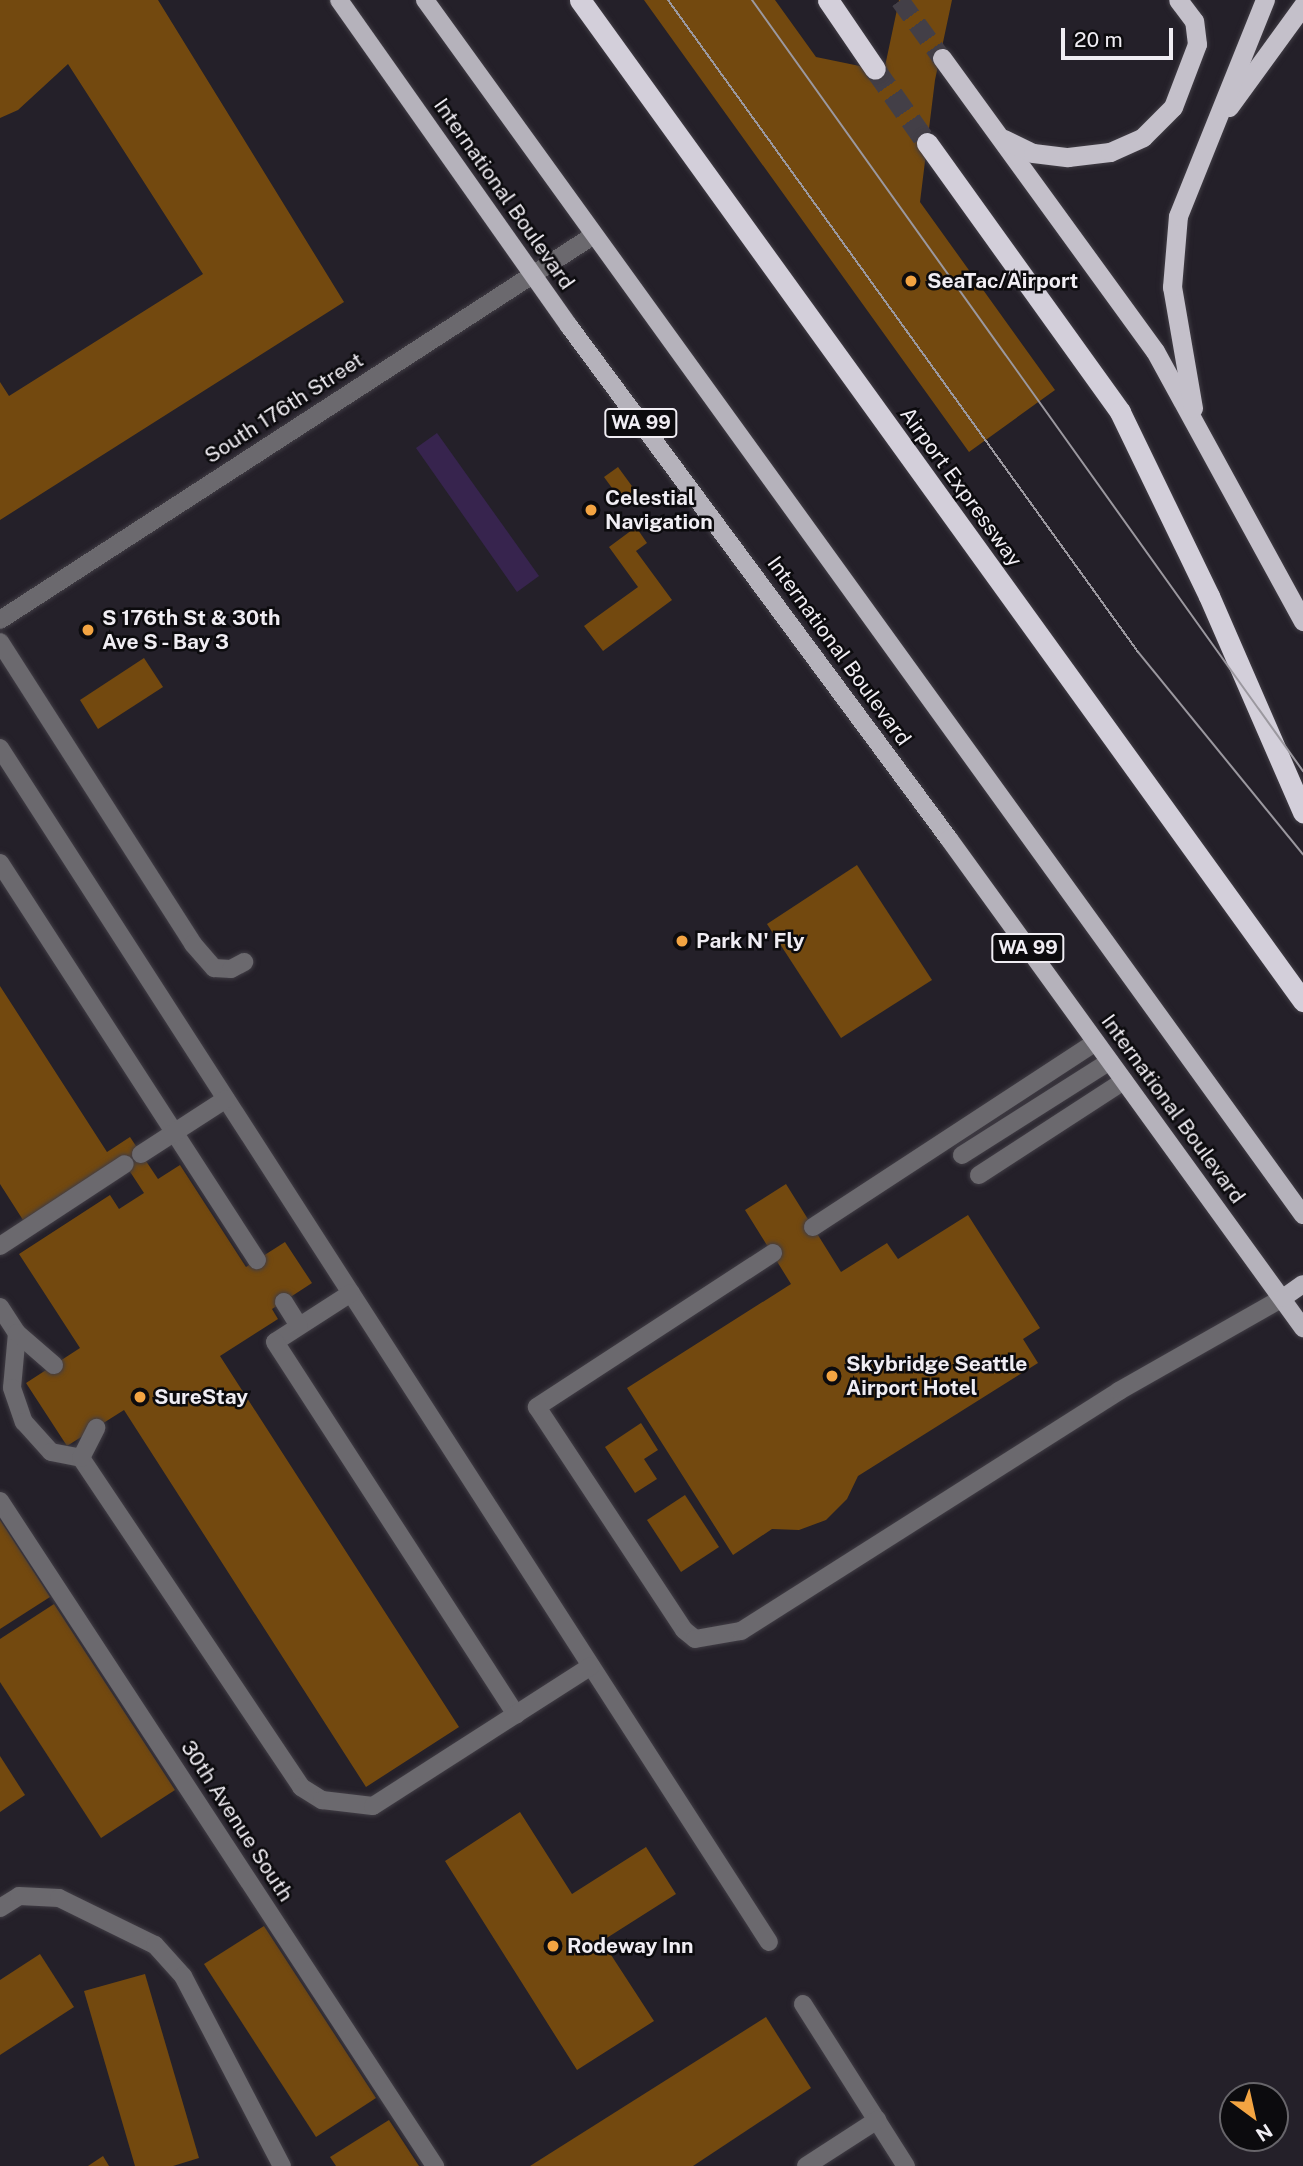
<!DOCTYPE html>
<html>
<head>
<meta charset="utf-8">
<style>
	body { margin:0 }
	#map { position:relative; width:1303px; height:2166px; overflow:hidden; background:#242029; font-family:"Public Sans",sans-serif }
	div>[style] { position:absolute }
	.green>* { inset:0; background:#37244e }
	.building>* { inset:0; background:#73490f }
	.trunk-tunnel>* { height:19px; margin-top:-9.5px; transform-origin:0; background:repeating-linear-gradient(90deg,#433f47 0 19px,transparent 0 29px) }
	.motorway-tunnel>* { height:21px; margin-top:-10.5px; transform-origin:0; background:repeating-linear-gradient(90deg,#433f47 0 21px,transparent 0 31px) }
	.roads { filter:drop-shadow(0 0 2px #413d45) drop-shadow(0 0 2px #413d45) }
	.service>* { height:18px; margin:-9px; padding:0 9px; transform-origin:9px; border-radius:9px; background:#6b696e }
	.minor>* { height:18px; margin:-9px; padding:0 9px; transform-origin:9px; border-radius:9px; background:#6b696e }
	.tertiary>* { height:18px; margin:-9px; padding:0 9px; transform-origin:9px; border-radius:9px; background:#6b696e }
	.primary>* { height:18px; margin:-9px; padding:0 9px; transform-origin:9px; border-radius:9px; background:#b5b2bb }
	.trunk>* { height:19px; margin:-9.5px; padding:0 9.5px; transform-origin:9.5px; border-radius:9.5px; background:#c4c0ca }
	.motorway>* { height:21px; margin:-10.5px; padding:0 10.5px; transform-origin:10.5px; border-radius:10.5px; background:#d3cfda }
	.tram>* { height:2px; margin:-1px; padding:0 1px; transform-origin:1px; border-radius:1px; background:#9b989f }
	.dots>* { width:19px; height:19px; translate:-50% -50%; box-sizing:border-box; border:4px solid #0c0b0e; border-radius:50% }
	span { translate:-50% -50%; white-space:nowrap; text-align:center; line-height:1.15; -webkit-text-stroke:5px #0c0b0e; paint-order:stroke }
	.shield-label span { padding:2px 5px; background:#0c0b0e; border:2px solid; border-radius:5px; -webkit-text-stroke-width:0 }
	.shield-label { font-size:19px; color:#f0edf3; font-weight:700 }
	.street-label { font-size:21px; color:#f0edf3 }
	.poi-label { font-size:21px; color:#f0edf3; font-weight:700 }
	.left { translate:0 -50%; text-align:left }
	.north { position:absolute; left:1219px; top:2082px; width:70px; height:70px; box-sizing:border-box; background:#0c0b0e; border:2px solid #67656a; border-radius:50%; rotate:147deg; font-size:19px; font-weight:700; line-height:28px; text-align:center; color:#f0edf3 }
	.north::after { content:''; display:block; margin:auto; width:24px; height:32px; background:#f3a442; clip-path:polygon(50% 0,100% 100%,50% 72%,0 100%) }
	.scale { position:absolute; left:1061px; top:28px; width:112px; height:32px; box-sizing:border-box; border:4px solid #f0edf3; border-top:0; padding-left:9px; font-size:21px; line-height:24px; white-space:nowrap; color:#f0edf3; -webkit-text-stroke:5px #0c0b0e; paint-order:stroke }
</style>
</head>
<body>
<div id="map">
	<div class="green">
		<div style="clip-path:polygon(437px 433px,539px 576px,517px 592px,416px 448px)"></div>
	</div>
	<div class="building">
		<div style="clip-path:polygon(0 0,158px 0,344px 302px,0 520px,0 382px,9px 396px,203px 274px,68px 64px,18px 110px,0 118px)"></div>
		<div style="clip-path:polygon(644px 0,775px 0,816px 57px,884px 71px,899px 0,952px 0,935px 80px,920px 202px,1055px 390px,969px 452px)"></div>
		<div style="clip-path:polygon(618px 467px,637px 493px,623px 503px,604px 477px)"></div>
		<div style="clip-path:polygon(636px 527px,647px 543px,636px 551px,672px 600px,603px 651px,584px 626px,638px 587px,609px 547px)"></div>
		<div style="clip-path:polygon(144px 658px,163px 687px,98px 729px,80px 700px)"></div>
		<div style="clip-path:polygon(857px 865px,932px 980px,841px 1038px,767px 924px)"></div>
		<div style="clip-path:polygon(0 986px,107px 1152px,130px 1137px,158px 1179px,180px 1165px,246px 1267px,285px 1242px,312px 1283px,272px 1309px,278px 1319px,220px 1356px,459px 1727px,366px 1787px,124px 1410px,67px 1446px,26px 1383px,80px 1348px,19px 1254px,110px 1195px,119px 1209px,144px 1193px,121px 1158px,23px 1220px,0 1184px)"></div>
		<div style="clip-path:polygon(786px 1184px,841px 1272px,887px 1243px,898px 1259px,968px 1215px,1040px 1328px,1023px 1339px,1038px 1363px,858px 1476px,847px 1499px,826px 1520px,799px 1530px,772px 1529px,733px 1555px,627px 1388px,791px 1284px,745px 1210px)"></div>
		<div style="clip-path:polygon(641px 1423px,658px 1450px,644px 1459px,657px 1479px,635px 1493px,605px 1447px)"></div>
		<div style="clip-path:polygon(685px 1495px,719px 1547px,681px 1572px,647px 1520px)"></div>
		<div style="clip-path:polygon(0 1520px,50px 1597px,0 1629px)"></div>
		<div style="clip-path:polygon(54px 1604px,175px 1790px,101px 1838px,0 1682px,0 1639px)"></div>
		<div style="clip-path:polygon(0 1756px,25px 1795px,0 1812px)"></div>
		<div style="clip-path:polygon(520px 1812px,572px 1894px,646px 1847px,676px 1894px,602px 1941px,654px 2021px,577px 2070px,445px 1861px)"></div>
		<div style="clip-path:polygon(264px 1926px,376px 2098px,316px 2137px,204px 1964px)"></div>
		<div style="clip-path:polygon(40px 1954px,74px 2007px,0 2055px,0 1980px)"></div>
		<div style="clip-path:polygon(145px 1974px,199px 2158px,173px 2166px,135px 2166px,84px 1991px)"></div>
		<div style="clip-path:polygon(766px 2017px,811px 2088px,693px 2166px,530px 2166px)"></div>
		<div style="clip-path:polygon(389px 2120px,419px 2166px,336px 2166px,330px 2157px)"></div>
		<div style="clip-path:polygon(103px 2156px,109px 2166px,88px 2166px)"></div>
	</div>
	<div class="trunk-tunnel">
		<div style="left:900px;top:0;width:72px;rotate:54.1deg"></div>
	</div>
	<div class="motorway-tunnel">
		<div style="left:875px;top:69px;width:90px;rotate:54.9deg"></div>
	</div>
	<div class="roads">
		<div class="service">
			<div style="left:0;top:642px;width:358px;rotate:57.4deg"></div>
			<div style="left:193px;top:944px;width:32px;rotate:49deg"></div>
			<div style="left:214px;top:968px;width:17px;rotate:3deg"></div>
			<div style="left:231px;top:969px;width:15px;rotate:-28deg"></div>
			<div style="left:0;top:748px;width:1420px;rotate:57.22deg"></div>
			<div style="left:0;top:863px;width:473px;rotate:57.1deg"></div>
			<div style="left:141px;top:1154px;width:101px;rotate:-32.9deg"></div>
			<div style="left:962px;top:1155px;width:175px;rotate:-32.4deg"></div>
			<div style="left:979px;top:1175px;width:173px;rotate:-33deg"></div>
			<div style="left:813px;top:1227px;width:338px;rotate:-33.2deg"></div>
			<div style="left:0;top:1246px;width:149px;rotate:-33.3deg"></div>
			<div style="left:773px;top:1253px;width:282px;rotate:146.9deg"></div>
			<div style="left:537px;top:1407px;width:267px;rotate:56.6deg"></div>
			<div style="left:684px;top:1630px;width:14px;rotate:39deg"></div>
			<div style="left:695px;top:1639px;width:47px;rotate:-9.9deg"></div>
			<div style="left:741px;top:1631px;width:448px;rotate:-32.4deg"></div>
			<div style="left:1119px;top:1391px;width:189px;rotate:-29.6deg"></div>
			<div style="left:351px;top:1293px;width:90px;rotate:147.2deg"></div>
			<div style="left:275px;top:1342px;width:444px;rotate:57.1deg"></div>
			<div style="left:284px;top:1302px;width:28px;rotate:58deg"></div>
			<div style="left:0;top:1307px;width:31px;rotate:57deg"></div>
			<div style="left:17px;top:1333px;width:55px;rotate:95.2deg"></div>
			<div style="left:12px;top:1388px;width:36px;rotate:71deg"></div>
			<div style="left:24px;top:1422px;width:40px;rotate:48deg"></div>
			<div style="left:51px;top:1452px;width:31px;rotate:11deg"></div>
			<div style="left:81px;top:1458px;width:396px;rotate:56.2deg"></div>
			<div style="left:301px;top:1787px;width:25px;rotate:32deg"></div>
			<div style="left:322px;top:1800px;width:51px;rotate:6.7deg"></div>
			<div style="left:373px;top:1806px;width:259px;rotate:-32.7deg"></div>
			<div style="left:17px;top:1333px;width:49px;rotate:40.9deg"></div>
			<div style="left:81px;top:1458px;width:34px;rotate:-63deg"></div>
			<div style="left:0;top:1908px;width:22px;rotate:-32deg"></div>
			<div style="left:19px;top:1896px;width:40px;rotate:2.9deg"></div>
			<div style="left:59px;top:1898px;width:107px;rotate:26.1deg"></div>
			<div style="left:155px;top:1945px;width:42px;rotate:47.9deg"></div>
			<div style="left:183px;top:1976px;width:214px;rotate:62.5deg"></div>
			<div style="left:803px;top:2004px;width:192px;rotate:57.6deg"></div>
			<div style="left:806px;top:2166px;width:85px;rotate:-32.9deg"></div>
		</div>
		<div class="minor">
			<div style="left:0;top:1501px;width:795px;rotate:56.81deg"></div>
		</div>
		<div class="tertiary">
			<div style="left:0;top:620px;width:708px;rotate:-32.95deg"></div>
		</div>
		<div class="primary">
			<div style="left:339px;top:0;width:399px;rotate:54.8deg"></div>
			<div style="left:569px;top:326px;width:638px;rotate:53.47deg"></div>
			<div style="left:949px;top:839px;width:604px;rotate:54.1deg"></div>
			<div style="left:425px;top:0;width:1499px;rotate:54.15deg"></div>
			<div style="left:1283px;top:1298px;width:24px;rotate:-35deg"></div>
		</div>
		<div class="trunk">
			<div style="left:942px;top:58px;width:362px;rotate:54deg"></div>
			<div style="left:1155px;top:351px;width:308px;rotate:61.3deg"></div>
			<div style="left:1229px;top:107px;width:126px;rotate:-54deg"></div>
			<div style="left:1004px;top:139px;width:32px;rotate:26deg"></div>
			<div style="left:1033px;top:153px;width:35px;rotate:7deg"></div>
			<div style="left:1068px;top:157px;width:42px;rotate:-6.8deg"></div>
			<div style="left:1110px;top:152px;width:36px;rotate:-24deg"></div>
			<div style="left:1143px;top:137px;width:42px;rotate:-45deg"></div>
			<div style="left:1173px;top:107px;width:67px;rotate:-69.1deg"></div>
			<div style="left:1197px;top:44px;width:23px;rotate:-97deg"></div>
			<div style="left:1194px;top:21px;width:26px;rotate:-127deg"></div>
			<div style="left:1193px;top:408px;width:123px;rotate:-99.8deg"></div>
			<div style="left:1172px;top:287px;width:71px;rotate:-85.2deg"></div>
			<div style="left:1178px;top:216px;width:233px;rotate:-68.1deg"></div>
		</div>
		<div class="motorway">
			<div style="left:580px;top:0;width:1235px;rotate:54.16deg"></div>
			<div style="left:828px;top:0;width:83px;rotate:55.7deg"></div>
			<div style="left:927px;top:143px;width:331px;rotate:54.3deg"></div>
			<div style="left:1120px;top:412px;width:204px;rotate:64.2deg"></div>
			<div style="left:1209px;top:596px;width:236px;rotate:66.5deg"></div>
		</div>
	</div>
	<div class="tram">
		<div style="left:668px;top:0;width:804px;rotate:54.21deg"></div>
		<div style="left:1138px;top:652px;width:261px;rotate:50.8deg"></div>
		<div style="left:752px;top:0;width:948px;rotate:54.45deg"></div>
	</div>
	<div class="dots">
		<div style="left:911px;top:281px;background:#f3a442"></div>
		<div style="left:591px;top:510px;background:#f3a442"></div>
		<div style="left:88px;top:630px;background:#f3a442"></div>
		<div style="left:682px;top:941px;background:#f3a442"></div>
		<div style="left:832px;top:1376px;background:#f3a442"></div>
		<div style="left:140px;top:1397px;background:#f3a442"></div>
		<div style="left:553px;top:1946px;background:#f3a442"></div>
	</div>
	<div class="shield-label">
		<span style="left:641px;top:423px">WA 99</span>
		<span style="left:1028px;top:948px">WA 99</span>
	</div>
	<div class="street-label">
		<span style="left:504px;top:194px;rotate:55deg">International Boulevard</span>
		<span style="left:284px;top:408px;rotate:-33deg">South 176th Street</span>
		<span style="left:961px;top:487px;rotate:54deg">Airport Expressway</span>
		<span style="left:839px;top:651px;rotate:54deg">International Boulevard</span>
		<span style="left:1173px;top:1109px;rotate:54deg">International Boulevard</span>
		<span style="left:237px;top:1821px;rotate:57deg">30th Avenue South</span>
	</div>
	<div class="poi-label">
		<span class="left" style="left:927px;top:281px">SeaTac/Airport</span>
		<span class="left" style="left:605px;top:510px">Celestial<br>Navigation</span>
		<span class="left" style="left:102px;top:630px">S 176th St &amp; 30th<br>Ave S - Bay 3</span>
		<span class="left" style="left:696px;top:941px">Park N' Fly</span>
		<span class="left" style="left:846px;top:1376px">Skybridge Seattle<br>Airport Hotel</span>
		<span class="left" style="left:154px;top:1397px">SureStay</span>
		<span class="left" style="left:567px;top:1946px">Rodeway Inn</span>
	</div>
	<div class="north">N</div>
	<div class="scale">20 m</div>
</div>
</body>
</html>
